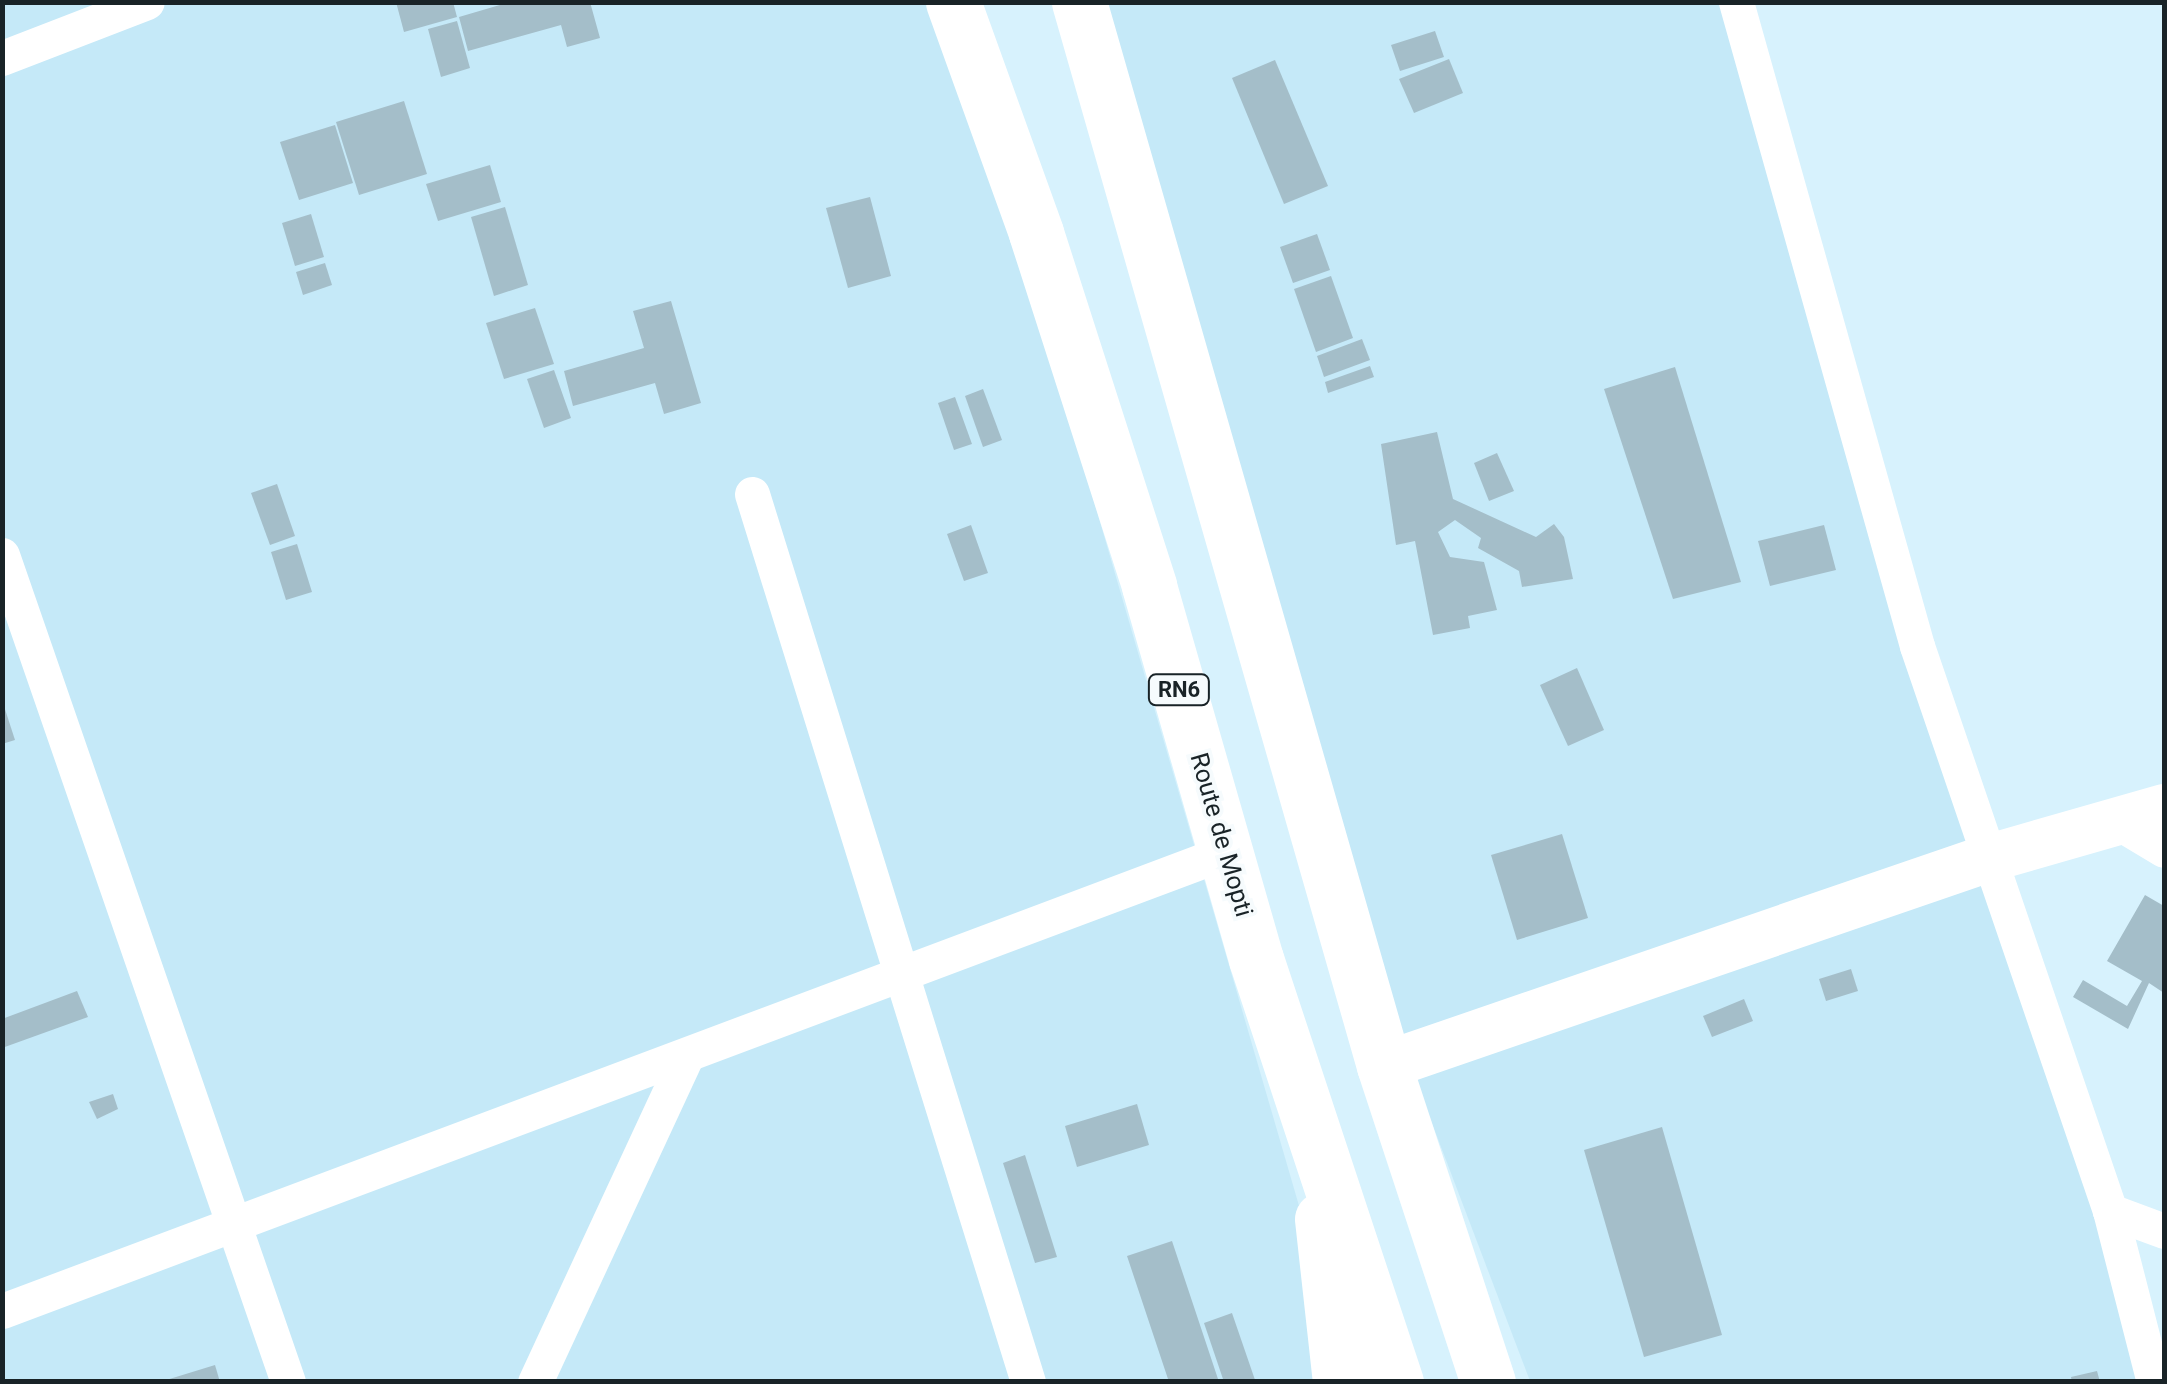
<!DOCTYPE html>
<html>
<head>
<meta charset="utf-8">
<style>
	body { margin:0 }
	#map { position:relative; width:2167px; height:1384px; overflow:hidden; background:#d7f2fd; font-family:Roboto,sans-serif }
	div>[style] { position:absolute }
	.built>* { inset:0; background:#c5e9f8 }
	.building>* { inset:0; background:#a4bec9 }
	.street>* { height:35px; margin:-17.5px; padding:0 17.5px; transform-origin:17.5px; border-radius:17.5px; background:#fff }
	.secondary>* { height:48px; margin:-24px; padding:0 24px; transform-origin:24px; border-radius:24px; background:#fff }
	.highway>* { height:55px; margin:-27.5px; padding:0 27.5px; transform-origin:27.5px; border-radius:27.5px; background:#fff }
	span { translate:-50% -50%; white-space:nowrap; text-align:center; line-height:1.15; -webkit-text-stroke:8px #f6fbfd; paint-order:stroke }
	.shield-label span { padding:2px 8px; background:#f6fbfd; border:2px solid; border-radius:8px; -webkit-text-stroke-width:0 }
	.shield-label { font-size:22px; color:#192327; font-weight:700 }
	.street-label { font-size:25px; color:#192327 }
	.frame { position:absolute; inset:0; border:5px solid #192327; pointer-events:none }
</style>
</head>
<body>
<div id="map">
	<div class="built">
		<div style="clip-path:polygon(3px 3px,949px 3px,1350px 1381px,3px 1382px)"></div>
		<div style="clip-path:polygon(1060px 3px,1736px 3px,2154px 1381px,1530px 1381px,1411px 1068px)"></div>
	</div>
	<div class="building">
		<div style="clip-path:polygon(396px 2px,453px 2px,457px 17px,404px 32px)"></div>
		<div style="clip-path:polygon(510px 2px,590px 2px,600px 38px,567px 47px,561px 25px,468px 51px,459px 17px)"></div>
		<div style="clip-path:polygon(457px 21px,470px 68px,441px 77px,428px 29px)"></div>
		<div style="clip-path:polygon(1435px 31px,1444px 57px,1400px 71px,1391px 45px)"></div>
		<div style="clip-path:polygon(1449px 59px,1463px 93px,1414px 113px,1399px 79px)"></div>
		<div style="clip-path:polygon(1275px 60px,1328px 186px,1284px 204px,1232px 78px)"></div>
		<div style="clip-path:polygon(404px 101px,427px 174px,359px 195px,336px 122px)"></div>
		<div style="clip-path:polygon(335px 125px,353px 183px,299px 200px,280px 142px)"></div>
		<div style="clip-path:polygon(490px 165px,501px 202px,438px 221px,426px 184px)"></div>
		<div style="clip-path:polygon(870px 197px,891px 276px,848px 288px,826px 208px)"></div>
		<div style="clip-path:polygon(505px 207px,528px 285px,494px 296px,471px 217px)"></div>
		<div style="clip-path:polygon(311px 214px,324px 257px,295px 266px,282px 223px)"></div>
		<div style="clip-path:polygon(1317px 234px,1330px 270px,1293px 283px,1280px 247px)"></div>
		<div style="clip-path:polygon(325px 263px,332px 285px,303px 295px,296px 272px)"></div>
		<div style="clip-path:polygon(1331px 276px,1353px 338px,1316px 352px,1294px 289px)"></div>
		<div style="clip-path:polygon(671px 301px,701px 403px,664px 414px,655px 383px,573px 406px,564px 371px,644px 348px,633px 311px)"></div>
		<div style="clip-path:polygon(535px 308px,554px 364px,504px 379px,486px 323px)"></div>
		<div style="clip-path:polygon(1362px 339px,1370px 360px,1324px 377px,1317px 356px)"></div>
		<div style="clip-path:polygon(1370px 366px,1374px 377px,1328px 393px,1325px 382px)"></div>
		<div style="clip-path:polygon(1675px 367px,1741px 582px,1673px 599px,1604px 389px)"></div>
		<div style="clip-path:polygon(554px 370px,571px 418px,544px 428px,527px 379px)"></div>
		<div style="clip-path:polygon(983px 389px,1002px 440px,983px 447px,965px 396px)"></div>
		<div style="clip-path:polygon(955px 397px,972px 444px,954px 450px,938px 403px)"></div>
		<div style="clip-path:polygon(1437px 432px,1453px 499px,1536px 537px,1554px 524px,1564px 537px,1573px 579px,1522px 587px,1519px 571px,1478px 548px,1481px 538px,1455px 520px,1438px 532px,1450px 557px,1484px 562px,1497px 610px,1468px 616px,1470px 628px,1433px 635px,1415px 541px,1396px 545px,1381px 444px)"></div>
		<div style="clip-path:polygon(1497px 453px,1514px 491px,1489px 501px,1474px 463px)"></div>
		<div style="clip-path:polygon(277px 484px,295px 536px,270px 545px,251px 493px)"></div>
		<div style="clip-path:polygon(971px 525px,988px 573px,964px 581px,947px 534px)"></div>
		<div style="clip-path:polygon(1824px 525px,1836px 570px,1770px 586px,1758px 541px)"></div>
		<div style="clip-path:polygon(297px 544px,312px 592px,286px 600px,271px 552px)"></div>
		<div style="clip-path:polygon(1577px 668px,1604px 730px,1568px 746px,1540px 685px)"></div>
		<div style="clip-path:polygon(2px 700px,15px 740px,2px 744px)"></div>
		<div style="clip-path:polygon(1562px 834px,1588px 918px,1517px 940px,1491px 855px)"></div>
		<div style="clip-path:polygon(2145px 895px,2164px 906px,2164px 993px,2149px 983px,2128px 1029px,2073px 997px,2083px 980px,2127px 1006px,2142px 981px,2107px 961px)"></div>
		<div style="clip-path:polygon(1851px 969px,1858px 991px,1826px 1001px,1819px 979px)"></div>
		<div style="clip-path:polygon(77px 991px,88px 1017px,2px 1048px,2px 1019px)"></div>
		<div style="clip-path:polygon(1744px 999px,1753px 1021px,1712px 1037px,1703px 1016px)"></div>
		<div style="clip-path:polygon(113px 1094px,118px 1109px,97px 1119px,89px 1102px)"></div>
		<div style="clip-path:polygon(1137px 1104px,1149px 1145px,1077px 1167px,1065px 1126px)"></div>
		<div style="clip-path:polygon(1662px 1127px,1722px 1335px,1644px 1357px,1584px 1150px)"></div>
		<div style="clip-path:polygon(1025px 1155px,1057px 1257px,1035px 1263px,1003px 1163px)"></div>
		<div style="clip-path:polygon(1172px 1241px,1219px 1382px,1169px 1382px,1127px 1256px)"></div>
		<div style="clip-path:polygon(1232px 1313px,1255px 1380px,1250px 1382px,1224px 1382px,1204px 1323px)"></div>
		<div style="clip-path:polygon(215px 1365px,220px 1382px,163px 1382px,163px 1381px)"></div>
		<div style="clip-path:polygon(2097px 1371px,2100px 1382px,2072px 1382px,2071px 1377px)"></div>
	</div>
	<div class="street">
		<div style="left:1736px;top:2px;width:669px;rotate:74.3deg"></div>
		<div style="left:1917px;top:646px;width:597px;rotate:71.14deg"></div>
		<div style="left:2110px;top:1211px;width:177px;rotate:75.6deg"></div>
		<div style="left:2px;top:58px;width:155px;rotate:-21.1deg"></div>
		<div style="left:752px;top:494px;width:930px;rotate:72.73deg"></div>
		<div style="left:2px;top:555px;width:875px;rotate:70.92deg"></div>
		<div style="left:2119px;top:823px;width:52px;rotate:31deg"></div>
		<div style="left:2110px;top:1211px;width:58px;rotate:20.3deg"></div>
		<div style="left:2px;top:1311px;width:1307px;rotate:-20.56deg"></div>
		<div style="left:535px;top:1382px;width:358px;rotate:-65.1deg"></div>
	</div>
	<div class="secondary">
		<div style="left:1384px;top:1066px;width:637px;rotate:-18.98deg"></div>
		<div style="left:1986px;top:859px;width:185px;rotate:-16deg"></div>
	</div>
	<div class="highway">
		<div style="left:953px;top:2px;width:245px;rotate:70.2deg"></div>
		<div style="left:1036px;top:233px;width:371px;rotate:72.2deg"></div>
		<div style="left:1149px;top:586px;width:388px;rotate:74deg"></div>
		<div style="left:1256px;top:959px;width:446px;rotate:71.7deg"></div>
		<div style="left:1079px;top:2px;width:1107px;rotate:74deg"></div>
		<div style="left:1384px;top:1066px;width:333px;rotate:71.8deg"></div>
		<div style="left:1322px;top:1219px;width:164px;rotate:83.7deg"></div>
	</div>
	<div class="shield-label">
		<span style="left:1179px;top:690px">RN6</span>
	</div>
	<div class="street-label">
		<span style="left:1221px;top:835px;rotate:74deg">Route de Mopti</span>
	</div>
	<div class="frame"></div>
</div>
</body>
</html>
